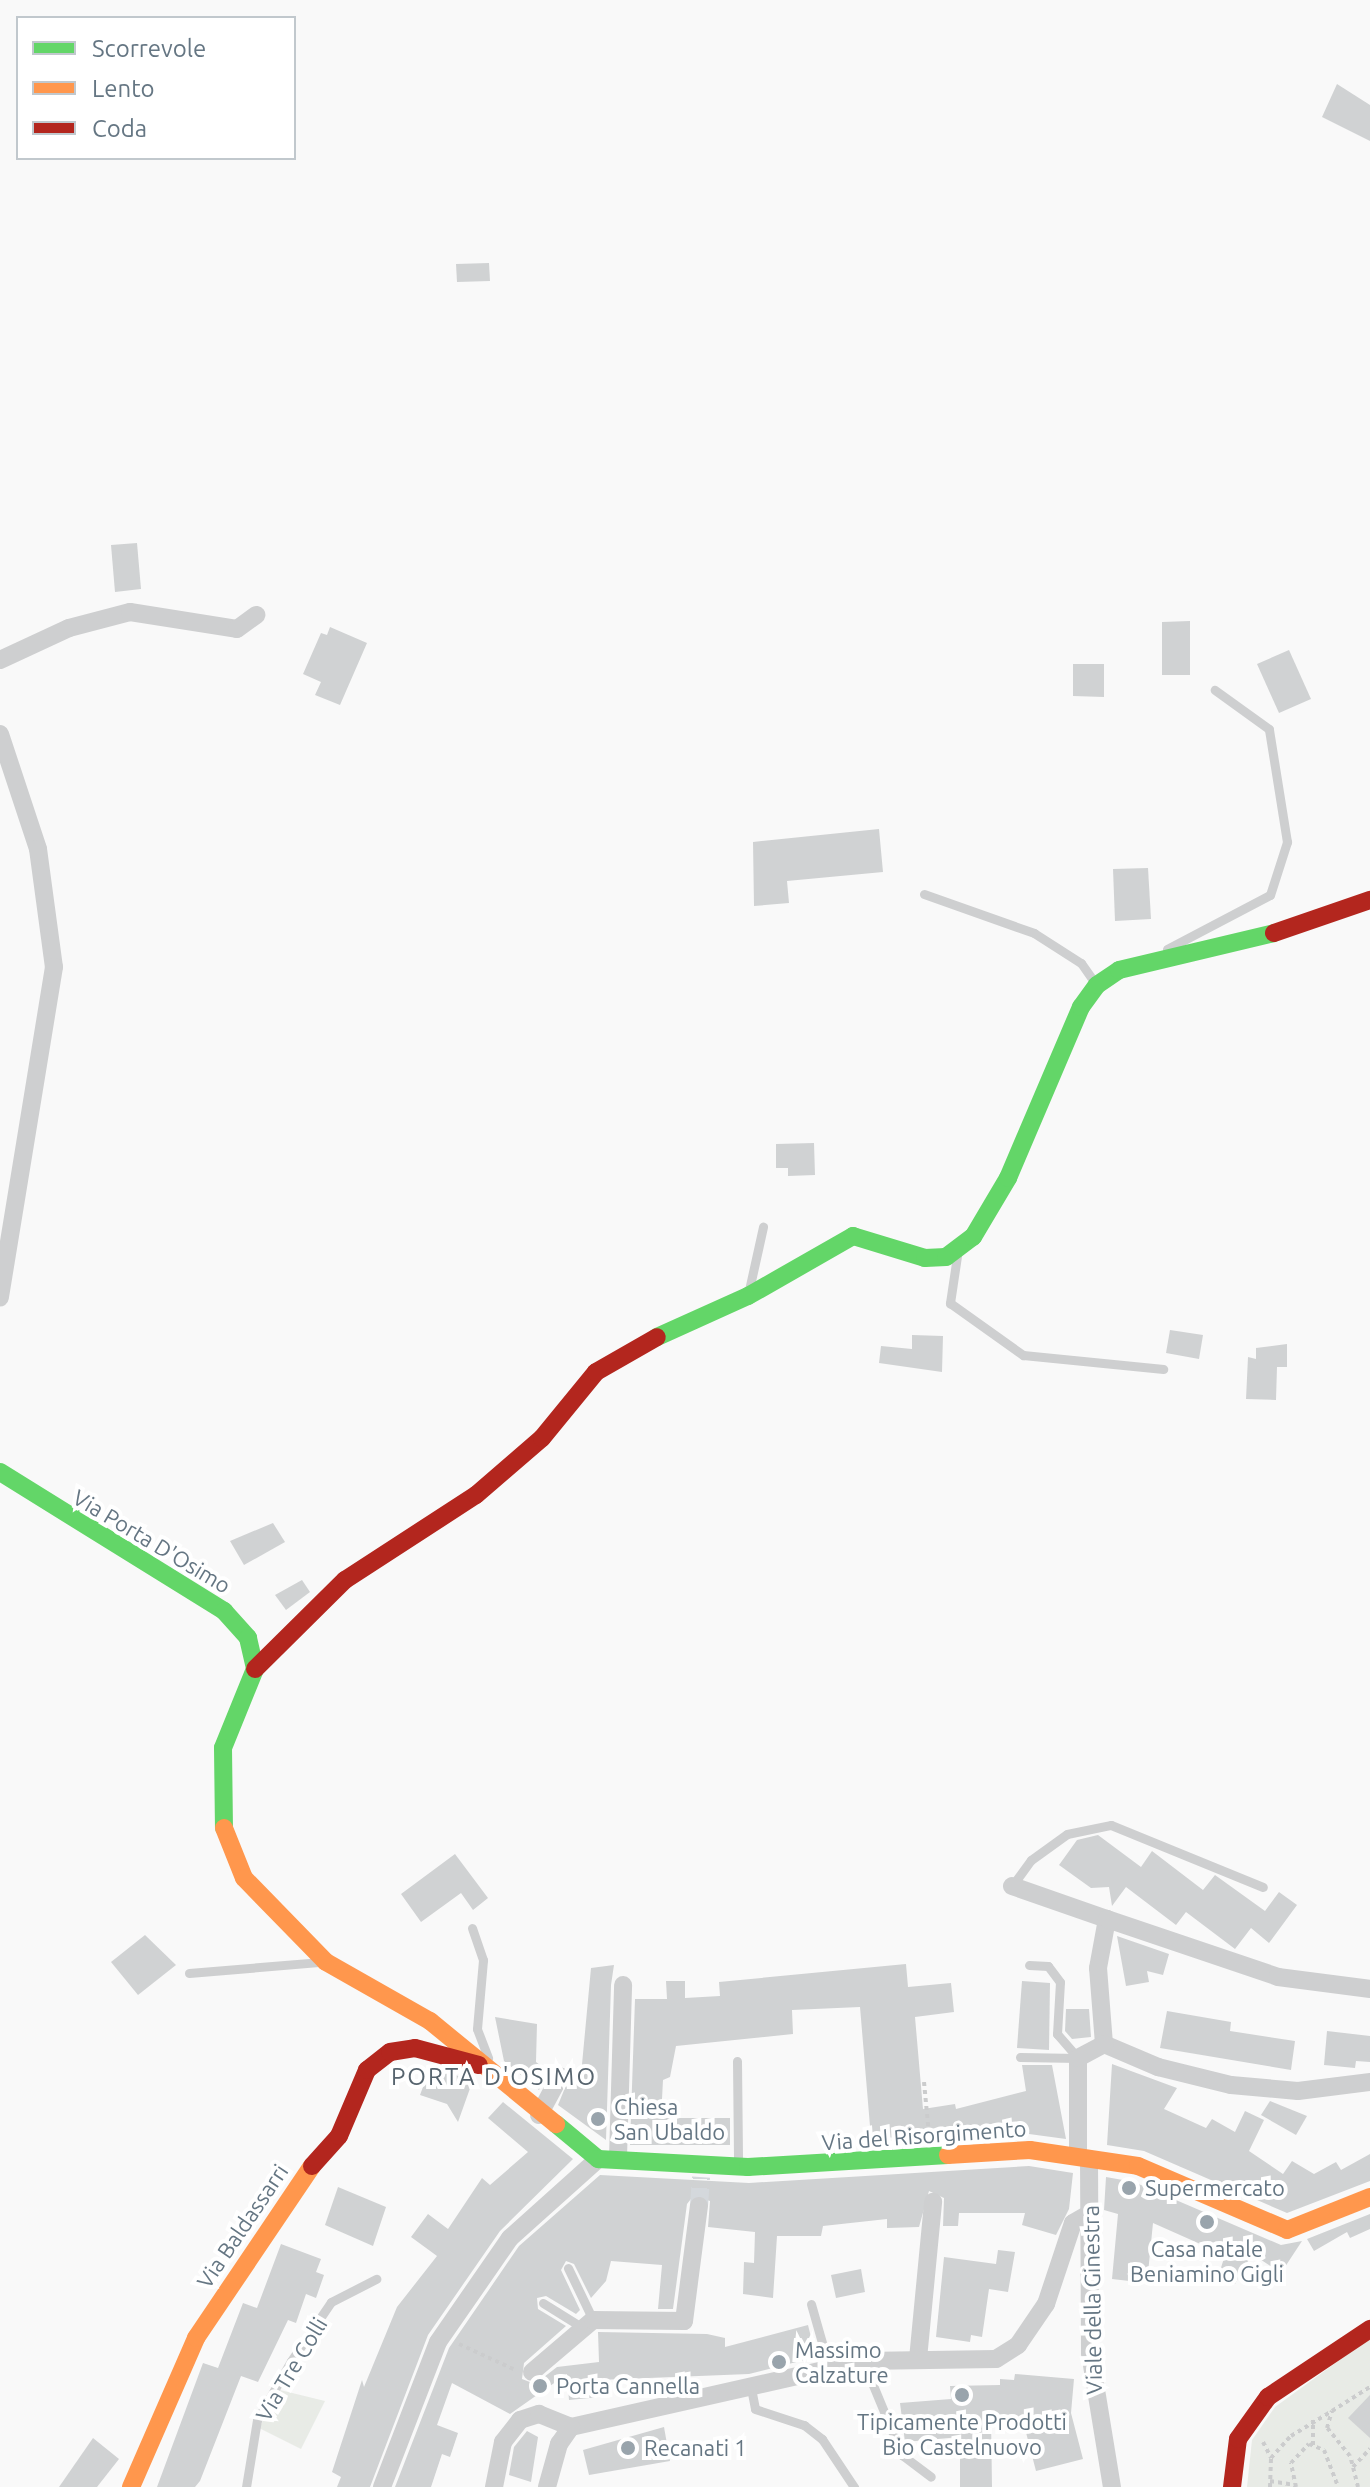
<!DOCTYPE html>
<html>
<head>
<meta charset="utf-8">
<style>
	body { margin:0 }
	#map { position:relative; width:1370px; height:2487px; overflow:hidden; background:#f9f9f9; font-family:Ubuntu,sans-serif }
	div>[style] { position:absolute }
	.green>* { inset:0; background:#e8ebe6 }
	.building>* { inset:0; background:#d0d2d3 }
	.street-tunnel>* { height:18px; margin-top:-9px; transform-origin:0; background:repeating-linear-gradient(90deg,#d4d8dc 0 18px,transparent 0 27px) }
	.path>* { height:4px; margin-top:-2px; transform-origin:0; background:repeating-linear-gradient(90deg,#cbcccd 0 4px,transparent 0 8px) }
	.lane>* { height:9px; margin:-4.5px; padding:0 4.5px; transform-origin:4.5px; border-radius:4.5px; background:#cecfd0 }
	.street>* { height:18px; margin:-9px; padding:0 9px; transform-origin:9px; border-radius:9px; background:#cecfd0 }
	.fast>* { height:18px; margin:-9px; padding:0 9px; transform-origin:9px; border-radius:9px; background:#63d668 }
	.slow>* { height:18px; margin:-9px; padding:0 9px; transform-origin:9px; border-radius:9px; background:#ff974d }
	.jam>* { height:18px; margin:-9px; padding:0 9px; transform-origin:9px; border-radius:9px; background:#b3261e }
	.dots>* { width:22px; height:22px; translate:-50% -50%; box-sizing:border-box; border:4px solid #fff; border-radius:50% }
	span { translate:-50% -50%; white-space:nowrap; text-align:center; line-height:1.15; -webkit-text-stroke:8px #fff; paint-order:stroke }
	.street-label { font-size:22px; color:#657683 }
	.poi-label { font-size:22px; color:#657683 }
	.left { translate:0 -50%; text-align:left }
	.neighbourhood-label { font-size:24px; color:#57646e; letter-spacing:2px }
	.legend { position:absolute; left:16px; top:16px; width:280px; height:144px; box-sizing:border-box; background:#fff; border:2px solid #c1c8cd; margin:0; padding:10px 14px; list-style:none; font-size:24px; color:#657683 }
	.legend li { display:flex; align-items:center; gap:16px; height:40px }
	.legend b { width:40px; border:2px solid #c1c8cd }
</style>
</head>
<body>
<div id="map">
	<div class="green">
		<div style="clip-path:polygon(1370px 2338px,1370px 2487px,1247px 2487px,1252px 2440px,1275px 2407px)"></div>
		<div style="clip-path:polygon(280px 2390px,325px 2401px,301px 2449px,259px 2428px)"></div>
	</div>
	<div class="building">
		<div style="clip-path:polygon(1337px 84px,1370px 105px,1370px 141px,1322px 117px)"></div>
		<div style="clip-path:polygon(489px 263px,490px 281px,457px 282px,456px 264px)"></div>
		<div style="clip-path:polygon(137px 543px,141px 589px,115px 592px,111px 545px)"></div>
		<div style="clip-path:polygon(1190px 621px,1190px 675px,1162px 675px,1162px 622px)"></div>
		<div style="clip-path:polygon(330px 627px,367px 643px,340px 705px,315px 695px,321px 682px,303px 674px,321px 633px,327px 635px)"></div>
		<div style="clip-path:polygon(1289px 650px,1311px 699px,1279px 713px,1257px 664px)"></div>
		<div style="clip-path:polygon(1073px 664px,1104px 664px,1104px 697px,1073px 696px)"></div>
		<div style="clip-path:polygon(879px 829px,883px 872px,787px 881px,789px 903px,754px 906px,753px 842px)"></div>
		<div style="clip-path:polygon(1148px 868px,1151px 919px,1115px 921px,1113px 869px)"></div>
		<div style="clip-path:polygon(814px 1143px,815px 1175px,788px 1176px,788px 1168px,776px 1168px,776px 1144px)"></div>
		<div style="clip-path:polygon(1170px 1330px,1203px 1335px,1199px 1359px,1166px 1353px)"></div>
		<div style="clip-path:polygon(912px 1335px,943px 1336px,942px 1372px,879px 1363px,881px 1346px,912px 1349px)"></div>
		<div style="clip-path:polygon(1287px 1344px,1287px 1367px,1277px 1367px,1276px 1400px,1246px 1399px,1248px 1357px,1256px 1359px,1256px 1348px)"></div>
		<div style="clip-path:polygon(273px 1523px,285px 1542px,244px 1565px,230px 1541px)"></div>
		<div style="clip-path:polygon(302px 1580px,310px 1592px,286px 1610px,275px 1595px)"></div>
		<div style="clip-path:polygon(1098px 1835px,1141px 1867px,1152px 1851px,1203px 1890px,1215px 1875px,1265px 1911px,1279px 1892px,1297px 1905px,1269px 1943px,1251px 1928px,1235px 1949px,1186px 1912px,1176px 1925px,1126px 1887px,1112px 1906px,1109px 1887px,1091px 1888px,1059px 1865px,1077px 1840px)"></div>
		<div style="clip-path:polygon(455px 1854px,488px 1898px,473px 1910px,461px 1893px,421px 1922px,401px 1894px)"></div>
		<div style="clip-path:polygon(145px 1935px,176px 1965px,138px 1995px,111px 1962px)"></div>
		<div style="clip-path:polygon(1117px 1936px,1169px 1954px,1163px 1975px,1147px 1971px,1149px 1982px,1126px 1986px)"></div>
		<div style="clip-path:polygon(906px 1964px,908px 1987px,951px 1983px,954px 2012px,915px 2017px,923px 2109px,955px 2104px,956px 2109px,1026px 2091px,1022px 2065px,1052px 2065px,1066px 2139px,1029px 2134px,871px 2138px,860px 2007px,792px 2010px,793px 2034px,676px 2046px,670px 2077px,663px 2080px,661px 2118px,730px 2118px,730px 2145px,630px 2145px,635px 1999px,667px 1999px,666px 1981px,685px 1981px,685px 1998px,720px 1996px,719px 1982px)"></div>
		<div style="clip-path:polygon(614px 1965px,611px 1985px,606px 2140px,558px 2105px,571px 2073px,581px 2075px,591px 1968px)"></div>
		<div style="clip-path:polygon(1022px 1981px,1050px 1983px,1049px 2050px,1017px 2048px)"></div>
		<div style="clip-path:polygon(1066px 2009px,1089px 2009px,1091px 2037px,1072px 2039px,1065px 2031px)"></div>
		<div style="clip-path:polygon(1167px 2011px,1231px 2022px,1230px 2031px,1295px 2041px,1291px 2070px,1160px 2048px)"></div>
		<div style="clip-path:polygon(495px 2017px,537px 2024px,536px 2062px,549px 2072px,539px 2090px,504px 2061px)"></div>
		<div style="clip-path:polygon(1327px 2031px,1370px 2036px,1370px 2062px,1356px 2061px,1355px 2068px,1324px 2065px)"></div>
		<div style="clip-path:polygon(1112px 2064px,1177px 2088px,1164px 2109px,1206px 2128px,1212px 2119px,1235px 2132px,1245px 2111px,1264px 2120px,1249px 2151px,1283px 2174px,1292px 2161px,1314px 2174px,1336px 2162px,1341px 2170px,1370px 2154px,1370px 2181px,1287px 2213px,1144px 2151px,1107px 2145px)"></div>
		<div style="clip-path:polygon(430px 2068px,473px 2080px,458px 2122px,447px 2104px,420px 2095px)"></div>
		<div style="clip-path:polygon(1270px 2101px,1307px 2116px,1296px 2135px,1261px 2115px)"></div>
		<div style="clip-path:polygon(503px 2102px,573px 2159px,500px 2231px,428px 2335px,370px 2487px,337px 2487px,341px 2477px,332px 2472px,362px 2380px,364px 2387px,397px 2307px,437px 2256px,411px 2237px,428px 2214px,448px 2229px,482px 2178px,490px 2185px,528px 2152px,488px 2118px)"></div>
		<div style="clip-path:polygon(1029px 2166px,1073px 2173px,1069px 2209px,1056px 2235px,1022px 2225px,1025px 2213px,959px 2213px,958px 2226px,943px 2226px,944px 2198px,929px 2191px,919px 2227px,887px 2228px,887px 2219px,823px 2226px,821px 2236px,777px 2236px,773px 2298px,743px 2294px,744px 2262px,754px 2263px,755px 2232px,708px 2227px,710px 2201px,694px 2195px,687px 2204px,673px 2309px,658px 2309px,662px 2265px,611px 2261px,606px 2281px,591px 2298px,574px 2264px,566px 2261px,561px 2270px,580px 2310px,576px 2314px,546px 2296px,537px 2298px,538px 2309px,566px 2326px,524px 2363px,522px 2379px,535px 2384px,557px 2367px,599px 2362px,598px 2332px,707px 2334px,725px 2338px,725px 2347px,808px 2325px,816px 2357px,749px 2374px,598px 2380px,600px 2397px,569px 2400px,567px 2374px,510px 2414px,452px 2383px,437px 2425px,458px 2433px,450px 2457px,442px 2454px,431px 2487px,395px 2487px,449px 2348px,519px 2246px,600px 2175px,749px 2183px)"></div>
		<div style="clip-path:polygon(1106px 2177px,1134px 2182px,1281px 2245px,1302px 2241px,1281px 2273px,1252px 2254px,1235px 2284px,1219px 2274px,1225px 2255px,1153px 2223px,1147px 2283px,1112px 2279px,1118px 2214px,1104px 2210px)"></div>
		<div style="clip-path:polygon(338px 2187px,386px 2207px,373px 2246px,325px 2225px)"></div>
		<div style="clip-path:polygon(1370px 2214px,1370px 2229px,1350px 2238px,1347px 2232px,1314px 2251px,1307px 2239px)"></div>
		<div style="clip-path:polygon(281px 2244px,321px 2259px,316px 2272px,324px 2275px,316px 2298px,306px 2294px,296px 2323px,288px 2320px,258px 2382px,241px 2376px,200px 2481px,195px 2487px,157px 2487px,203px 2363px,218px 2368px,243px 2303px,257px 2308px)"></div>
		<div style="clip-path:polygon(998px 2250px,1015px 2252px,1008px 2292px,989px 2289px,982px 2337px,971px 2335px,970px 2342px,936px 2337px,944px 2257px,996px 2264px)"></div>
		<div style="clip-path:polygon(861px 2269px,865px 2292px,836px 2298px,831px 2275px)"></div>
		<div style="clip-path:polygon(1015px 2374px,1074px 2379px,1071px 2413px,1083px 2459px,1036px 2471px,1023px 2421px,991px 2418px,992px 2487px,960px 2487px,960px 2437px,905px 2442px,900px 2403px,951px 2399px,950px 2386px,1000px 2385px,1000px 2379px,1014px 2380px)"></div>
		<div style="clip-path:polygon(1370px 2395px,1370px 2438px,1348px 2418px)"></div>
		<div style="clip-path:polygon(664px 2427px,670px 2461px,589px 2475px,583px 2450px)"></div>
		<div style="clip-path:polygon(527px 2431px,538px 2437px,531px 2482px,509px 2475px,514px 2447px)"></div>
		<div style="clip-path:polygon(93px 2438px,119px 2459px,97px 2487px,59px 2487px)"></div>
	</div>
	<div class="street-tunnel">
		<div style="left:699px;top:2206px;width:29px;rotate:-86deg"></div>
	</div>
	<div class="path">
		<div style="left:924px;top:2082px;width:53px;rotate:84.6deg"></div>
		<div style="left:459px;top:2344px;width:60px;rotate:24.8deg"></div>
		<div style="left:1263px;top:2442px;width:18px;rotate:63deg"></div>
		<div style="left:1313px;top:2445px;width:25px;rotate:-90deg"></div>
		<div style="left:1353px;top:2467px;width:25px;rotate:-47deg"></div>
		<div style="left:1270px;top:2481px;width:25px;rotate:9deg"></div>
		<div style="left:1270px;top:2487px;width:29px;rotate:-88deg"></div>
		<div style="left:1271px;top:2458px;width:30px;rotate:-48deg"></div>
		<div style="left:1291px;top:2436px;width:48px;rotate:-31.4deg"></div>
		<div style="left:1296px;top:2487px;width:25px;rotate:-102deg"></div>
		<div style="left:1291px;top:2463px;width:26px;rotate:-47deg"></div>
		<div style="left:1309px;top:2444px;width:16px;rotate:22deg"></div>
		<div style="left:1324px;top:2450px;width:40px;rotate:69deg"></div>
		<div style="left:1358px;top:2487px;width:32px;rotate:-104deg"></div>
		<div style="left:1350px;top:2456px;width:36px;rotate:-129deg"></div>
		<div style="left:1327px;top:2428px;width:18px;rotate:-74deg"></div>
		<div style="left:1332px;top:2411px;width:45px;rotate:-32.3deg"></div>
	</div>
	<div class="lane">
		<div style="left:924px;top:894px;width:117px;rotate:19.5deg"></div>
		<div style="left:1034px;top:933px;width:56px;rotate:32.6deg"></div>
		<div style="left:1081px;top:963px;width:24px;rotate:55deg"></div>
		<div style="left:1167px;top:949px;width:116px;rotate:-27.7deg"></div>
		<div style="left:1270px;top:895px;width:56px;rotate:-72.2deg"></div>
		<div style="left:1287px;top:842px;width:114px;rotate:-99.1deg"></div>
		<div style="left:1269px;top:729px;width:67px;rotate:-144.2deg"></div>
		<div style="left:957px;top:1256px;width:48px;rotate:98.5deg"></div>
		<div style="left:950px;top:1303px;width:90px;rotate:35.5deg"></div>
		<div style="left:1023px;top:1355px;width:141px;rotate:5.7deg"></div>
		<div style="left:749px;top:1290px;width:65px;rotate:-77.5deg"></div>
		<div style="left:1012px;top:1886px;width:32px;rotate:-54deg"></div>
		<div style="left:1031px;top:1860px;width:44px;rotate:-35.8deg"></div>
		<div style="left:1067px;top:1834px;width:45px;rotate:-11.6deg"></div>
		<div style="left:1111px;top:1825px;width:164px;rotate:22.2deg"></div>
		<div style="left:472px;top:1928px;width:34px;rotate:71deg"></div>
		<div style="left:483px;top:1960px;width:69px;rotate:95deg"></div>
		<div style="left:477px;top:2029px;width:31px;rotate:69deg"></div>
		<div style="left:189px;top:1973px;width:130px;rotate:-4.8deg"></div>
		<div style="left:1020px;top:2057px;width:58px;rotate:1deg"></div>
		<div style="left:1078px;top:2058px;width:32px;rotate:-131deg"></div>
		<div style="left:1057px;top:2034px;width:52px;rotate:-86.7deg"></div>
		<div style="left:1060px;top:1982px;width:20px;rotate:-127deg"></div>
		<div style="left:1048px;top:1966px;width:19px;rotate:-177deg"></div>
		<div style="left:737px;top:2061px;width:102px;rotate:89.4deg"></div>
		<div style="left:568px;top:2268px;width:58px;rotate:64.3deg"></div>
		<div style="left:543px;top:2303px;width:44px;rotate:31.9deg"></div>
		<div style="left:811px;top:2304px;width:66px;rotate:74.1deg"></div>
		<div style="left:863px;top:2361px;width:102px;rotate:67.5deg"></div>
		<div style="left:902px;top:2455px;width:36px;rotate:37deg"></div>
		<div style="left:751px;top:2388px;width:21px;rotate:79deg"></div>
		<div style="left:755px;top:2409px;width:52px;rotate:18.1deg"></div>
		<div style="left:804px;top:2425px;width:23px;rotate:38deg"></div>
		<div style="left:822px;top:2439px;width:58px;rotate:56.3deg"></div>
		<div style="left:246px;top:2487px;width:68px;rotate:-80.7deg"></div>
		<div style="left:257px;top:2420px;width:68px;rotate:-60deg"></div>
		<div style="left:291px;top:2361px;width:71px;rotate:-55.9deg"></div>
		<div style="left:331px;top:2302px;width:51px;rotate:-27.1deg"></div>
	</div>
	<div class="street">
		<div style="left:0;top:660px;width:76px;rotate:-24.9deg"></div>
		<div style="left:69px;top:628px;width:63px;rotate:-14.7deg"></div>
		<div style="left:130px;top:612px;width:108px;rotate:9deg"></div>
		<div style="left:237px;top:629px;width:24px;rotate:-36deg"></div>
		<div style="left:0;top:734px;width:121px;rotate:71.7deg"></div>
		<div style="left:38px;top:849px;width:119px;rotate:82.3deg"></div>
		<div style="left:54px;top:967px;width:335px;rotate:99.3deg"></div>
		<div style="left:1012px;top:1886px;width:101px;rotate:19.2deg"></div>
		<div style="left:1104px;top:2044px;width:76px;rotate:-94.5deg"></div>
		<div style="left:1098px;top:1968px;width:50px;rotate:-79.6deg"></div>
		<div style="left:1107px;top:1919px;width:181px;rotate:18.7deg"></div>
		<div style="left:1278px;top:1977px;width:93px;rotate:7.4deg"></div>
		<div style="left:1104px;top:2044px;width:59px;rotate:23.1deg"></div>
		<div style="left:1158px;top:2067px;width:75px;rotate:13.9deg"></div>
		<div style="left:1231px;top:2085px;width:67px;rotate:5.1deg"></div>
		<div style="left:1298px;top:2091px;width:73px;rotate:-7.1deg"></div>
		<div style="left:539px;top:2115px;width:44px;rotate:-61.7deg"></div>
		<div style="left:1078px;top:2156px;width:98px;rotate:-90deg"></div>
		<div style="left:1078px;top:2058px;width:30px;rotate:-28deg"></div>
		<div style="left:618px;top:2157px;width:172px;rotate:-88.3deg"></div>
		<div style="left:1089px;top:2159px;width:194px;rotate:89.7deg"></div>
		<div style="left:1090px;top:2353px;width:136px;rotate:80.7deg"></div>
		<div style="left:918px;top:2359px;width:158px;rotate:-84.5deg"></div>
		<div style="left:532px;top:2372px;width:80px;rotate:-40.4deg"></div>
		<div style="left:593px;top:2320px;width:91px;rotate:0.6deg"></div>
		<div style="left:684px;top:2321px;width:116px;rotate:-82.6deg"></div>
		<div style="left:571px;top:2427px;width:299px;rotate:-12.7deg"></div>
		<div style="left:863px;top:2361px;width:133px;rotate:-0.9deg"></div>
		<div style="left:996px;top:2359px;width:26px;rotate:-32deg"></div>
		<div style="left:1018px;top:2345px;width:50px;rotate:-55.7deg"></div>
		<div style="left:1046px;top:2304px;width:85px;rotate:-71.6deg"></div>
		<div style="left:1073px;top:2223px;width:20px;rotate:-30deg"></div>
		<div style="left:382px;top:2487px;width:155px;rotate:-68.9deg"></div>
		<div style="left:438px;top:2342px;width:126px;rotate:-55.3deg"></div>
		<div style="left:510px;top:2238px;width:118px;rotate:-41.9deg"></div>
		<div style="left:494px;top:2487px;width:46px;rotate:-78.7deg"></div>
		<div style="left:503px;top:2442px;width:28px;rotate:-52deg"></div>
		<div style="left:520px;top:2420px;width:20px;rotate:-18deg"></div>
		<div style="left:539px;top:2414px;width:35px;rotate:22deg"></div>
		<div style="left:547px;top:2487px;width:45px;rotate:-74.4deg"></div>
		<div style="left:559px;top:2444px;width:21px;rotate:-55deg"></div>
	</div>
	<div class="fast">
		<div style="left:657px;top:1337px;width:100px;rotate:-24.3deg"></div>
		<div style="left:748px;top:1296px;width:121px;rotate:-29.7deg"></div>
		<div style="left:853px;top:1236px;width:75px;rotate:17deg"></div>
		<div style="left:925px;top:1258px;width:21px;rotate:-3deg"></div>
		<div style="left:946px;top:1257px;width:34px;rotate:-37deg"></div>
		<div style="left:973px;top:1237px;width:69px;rotate:-59.3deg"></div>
		<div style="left:1008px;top:1178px;width:186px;rotate:-66.9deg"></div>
		<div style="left:1081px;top:1007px;width:27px;rotate:-54deg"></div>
		<div style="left:1097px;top:985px;width:27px;rotate:-34deg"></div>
		<div style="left:1119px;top:970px;width:159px;rotate:-13.4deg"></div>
		<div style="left:0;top:1472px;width:264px;rotate:31.8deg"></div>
		<div style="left:224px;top:1611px;width:36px;rotate:48deg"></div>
		<div style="left:248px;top:1638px;width:32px;rotate:77deg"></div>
		<div style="left:255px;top:1669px;width:85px;rotate:112.1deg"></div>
		<div style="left:223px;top:1748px;width:80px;rotate:89.3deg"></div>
		<div style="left:556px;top:2124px;width:55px;rotate:39.8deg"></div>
		<div style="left:598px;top:2159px;width:150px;rotate:3.1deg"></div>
		<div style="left:748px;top:2167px;width:200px;rotate:-3.4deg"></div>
	</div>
	<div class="slow">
		<div style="left:224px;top:1828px;width:54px;rotate:68.2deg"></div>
		<div style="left:244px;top:1878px;width:117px;rotate:45.7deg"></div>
		<div style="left:326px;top:1962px;width:120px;rotate:29.6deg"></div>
		<div style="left:430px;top:2021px;width:163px;rotate:39.3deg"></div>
		<div style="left:948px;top:2155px;width:82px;rotate:-3.5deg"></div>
		<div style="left:1030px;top:2150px;width:109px;rotate:8.4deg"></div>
		<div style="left:1138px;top:2166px;width:162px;rotate:23.2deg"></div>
		<div style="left:1287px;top:2230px;width:89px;rotate:-21.7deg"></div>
		<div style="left:131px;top:2487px;width:163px;rotate:-66.4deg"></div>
		<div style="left:196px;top:2338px;width:207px;rotate:-56deg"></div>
	</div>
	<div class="jam">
		<div style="left:1274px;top:933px;width:102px;rotate:-19deg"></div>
		<div style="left:255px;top:1669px;width:127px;rotate:-44.7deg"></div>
		<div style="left:345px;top:1580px;width:156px;rotate:-33deg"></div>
		<div style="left:476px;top:1495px;width:87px;rotate:-40.8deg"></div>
		<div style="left:542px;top:1438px;width:85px;rotate:-50.7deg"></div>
		<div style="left:596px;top:1372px;width:70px;rotate:-29.8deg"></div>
		<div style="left:312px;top:2166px;width:40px;rotate:-48deg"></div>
		<div style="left:339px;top:2136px;width:72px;rotate:-67deg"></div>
		<div style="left:367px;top:2070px;width:29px;rotate:-38deg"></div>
		<div style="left:390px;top:2052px;width:25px;rotate:-9deg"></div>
		<div style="left:415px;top:2048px;width:66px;rotate:14.9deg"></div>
		<div style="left:1232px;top:2487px;width:48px;rotate:-82.9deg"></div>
		<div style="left:1238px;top:2439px;width:52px;rotate:-54.5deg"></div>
		<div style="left:1268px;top:2397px;width:123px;rotate:-33.7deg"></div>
	</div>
	<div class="dots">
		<div style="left:598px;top:2119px;background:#99a4ac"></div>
		<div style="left:1129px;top:2188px;background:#99a4ac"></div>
		<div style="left:1207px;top:2222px;background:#99a4ac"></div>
		<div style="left:779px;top:2362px;background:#99a4ac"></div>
		<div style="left:540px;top:2386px;background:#99a4ac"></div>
		<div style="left:962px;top:2395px;background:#99a4ac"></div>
		<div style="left:628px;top:2448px;background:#99a4ac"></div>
	</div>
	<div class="street-label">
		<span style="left:152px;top:1541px;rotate:31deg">Via Porta D'Osimo</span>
		<span style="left:924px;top:2135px;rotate:-4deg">Via del Risorgimento</span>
		<span style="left:242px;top:2226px;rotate:-56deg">Via Baldassarri</span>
		<span style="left:1092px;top:2300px;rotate:-91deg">Viale della Ginestra</span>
		<span style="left:291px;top:2369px;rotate:-59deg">Via Tre Colli</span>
	</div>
	<div class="poi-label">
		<span class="left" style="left:614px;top:2119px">Chiesa<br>San Ubaldo</span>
		<span class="left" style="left:1145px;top:2188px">Supermercato</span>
		<span style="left:1207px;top:2261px">Casa natale<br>Beniamino Gigli</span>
		<span class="left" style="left:795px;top:2362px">Massimo<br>Calzature</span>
		<span class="left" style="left:556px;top:2386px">Porta Cannella</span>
		<span style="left:962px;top:2434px">Tipicamente Prodotti<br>Bio Castelnuovo</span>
		<span class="left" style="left:644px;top:2448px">Recanati 1</span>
	</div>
	<div class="neighbourhood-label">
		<span style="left:494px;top:2077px">PORTA D'OSIMO</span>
	</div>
	<ul class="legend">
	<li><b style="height:10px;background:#63d668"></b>Scorrevole</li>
	<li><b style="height:10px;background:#ff974d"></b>Lento</li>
	<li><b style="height:10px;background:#b3261e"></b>Coda</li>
	</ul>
</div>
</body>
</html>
